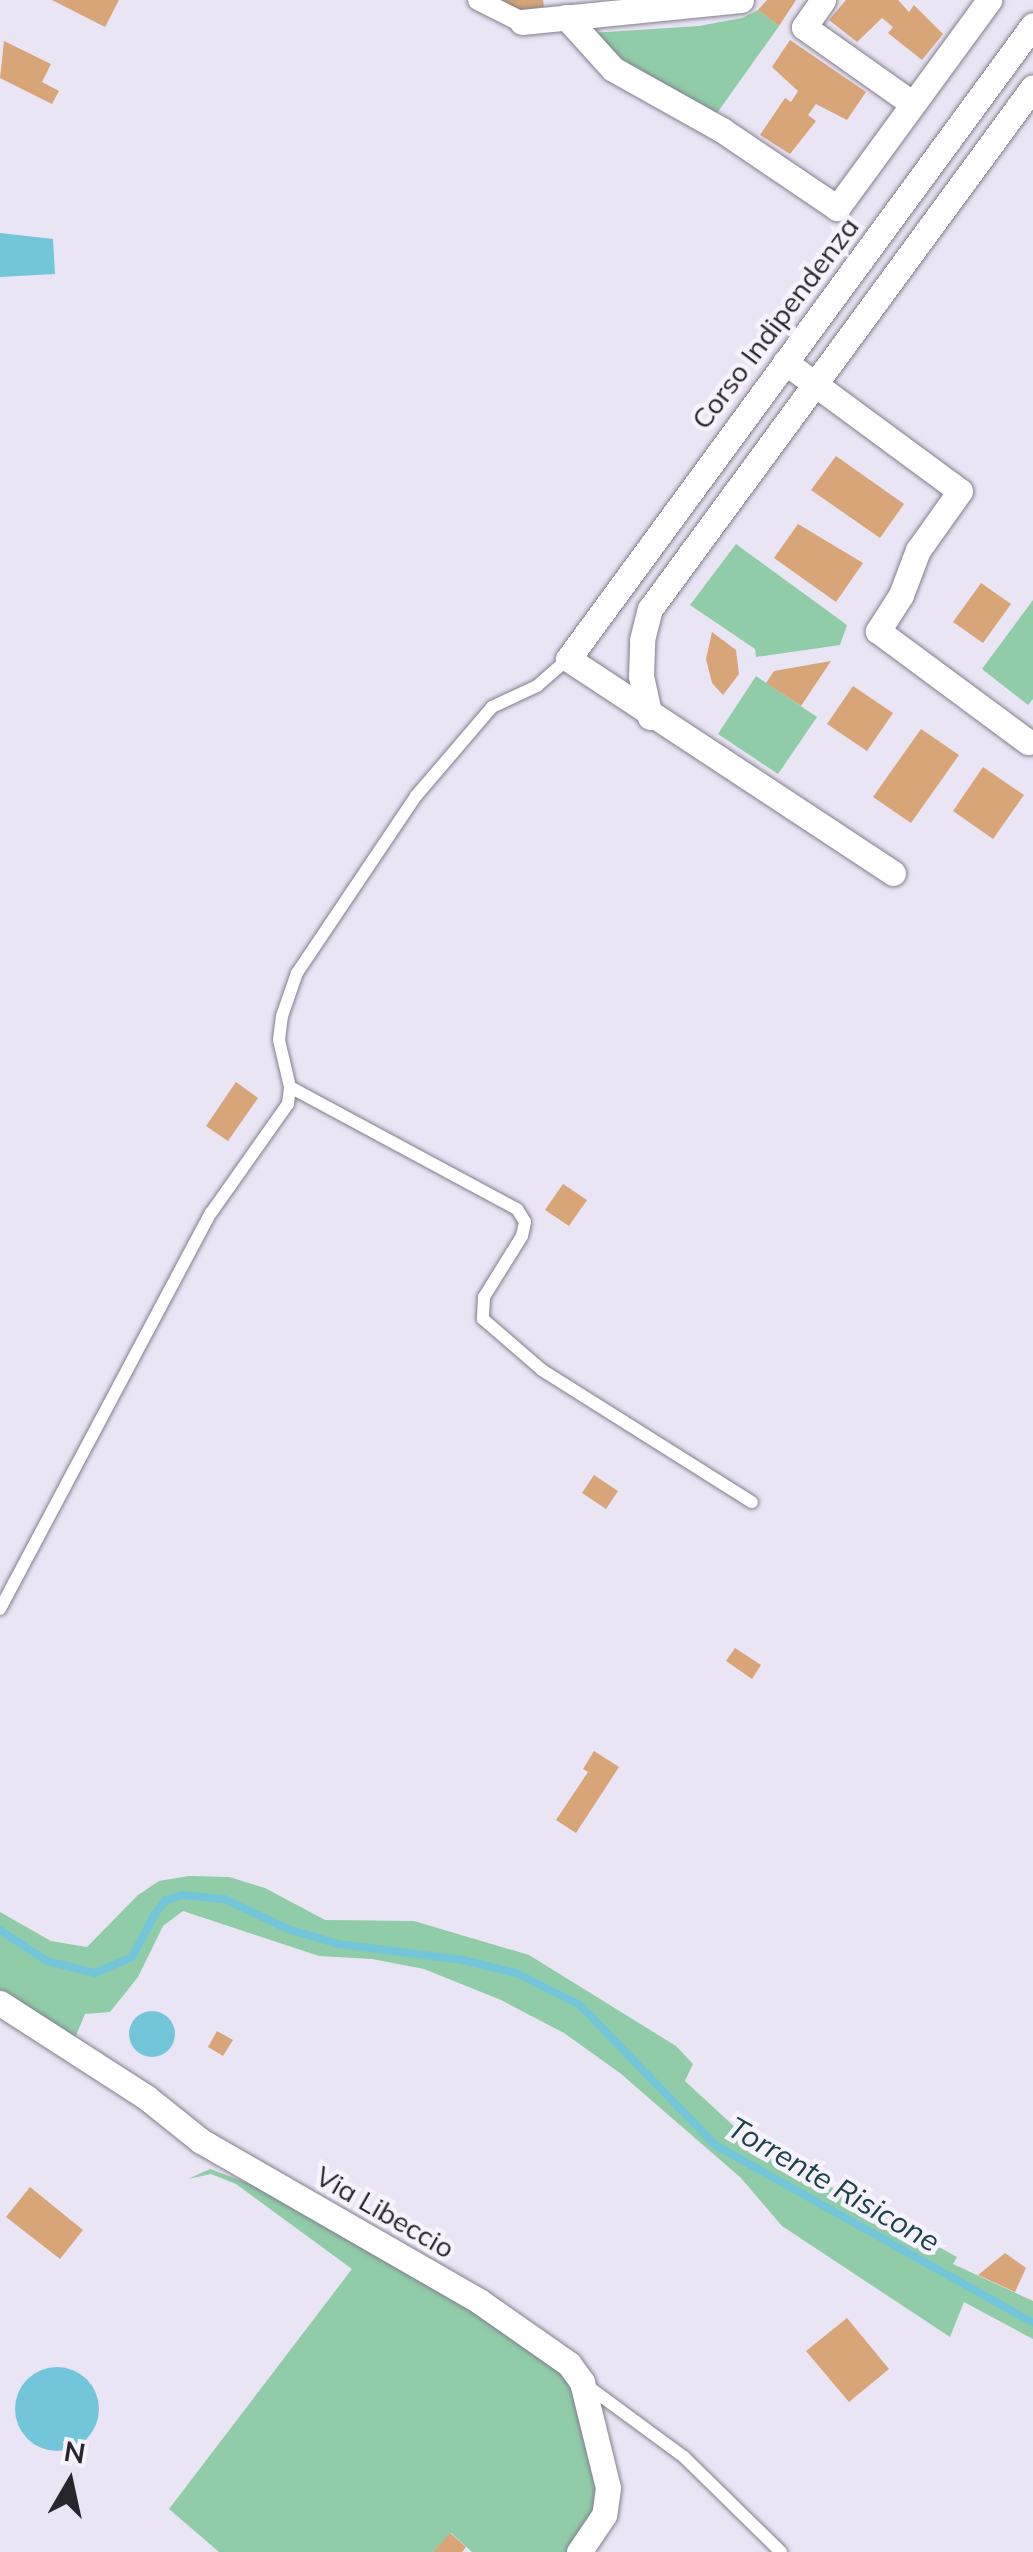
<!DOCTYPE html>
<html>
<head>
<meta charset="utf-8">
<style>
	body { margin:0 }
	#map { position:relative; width:1033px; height:2552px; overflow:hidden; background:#e9e5f5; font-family:Mulish,sans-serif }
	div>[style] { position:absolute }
	.green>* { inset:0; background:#90cca8 }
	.water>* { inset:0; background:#73c6d9 }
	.round { border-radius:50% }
	.stream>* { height:8px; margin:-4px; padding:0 4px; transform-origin:4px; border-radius:4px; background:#73c6d9 }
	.building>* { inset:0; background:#d7a577 }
	.roads { filter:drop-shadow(0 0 2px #837e8d) drop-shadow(0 0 2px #837e8d) }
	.service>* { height:12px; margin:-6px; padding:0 6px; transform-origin:6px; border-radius:6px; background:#fff }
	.pedestrian>* { height:20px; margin:-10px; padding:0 10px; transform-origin:10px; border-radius:10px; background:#fff }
	.minor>* { height:25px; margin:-12.5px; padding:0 12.5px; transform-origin:12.5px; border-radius:12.5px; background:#fff }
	span { translate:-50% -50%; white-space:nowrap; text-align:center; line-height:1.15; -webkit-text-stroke:9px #f6f3fd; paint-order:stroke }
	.street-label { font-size:28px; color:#28262d }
	.water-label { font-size:30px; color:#1b424b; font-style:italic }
	.north { position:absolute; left:20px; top:2432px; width:100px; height:100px; -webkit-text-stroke:8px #f6f3fd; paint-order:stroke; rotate:9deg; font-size:28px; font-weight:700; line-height:40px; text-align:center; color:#28262d }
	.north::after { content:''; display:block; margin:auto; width:35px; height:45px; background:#28262d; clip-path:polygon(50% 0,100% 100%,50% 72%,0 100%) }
</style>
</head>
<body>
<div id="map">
	<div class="green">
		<div style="clip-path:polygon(758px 10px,779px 26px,715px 116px,637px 75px,591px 33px,699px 26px,742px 18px)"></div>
		<div style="clip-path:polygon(736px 544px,847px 625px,840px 645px,756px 657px,755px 649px,690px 605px)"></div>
		<div style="clip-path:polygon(1033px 600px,1033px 699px,1028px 705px,982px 669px)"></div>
		<div style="clip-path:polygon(756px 676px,817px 717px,778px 774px,718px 734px)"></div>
		<div style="clip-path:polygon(189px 1876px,229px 1877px,265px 1888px,325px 1920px,414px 1921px,529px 1955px,676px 2046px,693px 2064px,685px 2081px,751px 2142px,957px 2257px,953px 2264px,1033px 2301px,1033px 2339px,964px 2302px,950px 2337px,782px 2226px,741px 2178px,620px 2073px,564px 2033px,501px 2000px,424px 1969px,372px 1959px,319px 1956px,183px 1911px,163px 1926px,138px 1977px,110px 2012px,85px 2014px,75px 2038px,0 1992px,0 1912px,51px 1941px,87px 1947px,138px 1895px,159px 1881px)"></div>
		<div style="clip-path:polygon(210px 2169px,253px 2185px,421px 2275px,572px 2380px,599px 2499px,570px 2552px,472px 2552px,451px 2533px,433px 2552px,219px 2552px,169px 2509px,352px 2269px,236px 2184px,211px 2174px,188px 2179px)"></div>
	</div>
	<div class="water">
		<div style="clip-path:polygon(0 233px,53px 239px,55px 274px,0 277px)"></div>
		<div class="round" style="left:129px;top:2011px;width:46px;height:46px"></div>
		<div class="round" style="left:15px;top:2367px;width:84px;height:84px"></div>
	</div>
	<div class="stream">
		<div style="left:0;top:1930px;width:56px;rotate:33.4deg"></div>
		<div style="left:47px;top:1961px;width:49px;rotate:14deg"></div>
		<div style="left:95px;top:1973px;width:40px;rotate:-23.4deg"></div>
		<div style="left:132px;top:1957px;width:49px;rotate:-61.9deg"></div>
		<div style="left:155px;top:1914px;width:18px;rotate:-52deg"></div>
		<div style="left:166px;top:1900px;width:17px;rotate:-17deg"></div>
		<div style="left:182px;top:1895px;width:42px;rotate:5.4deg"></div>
		<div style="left:224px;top:1899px;width:71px;rotate:25.1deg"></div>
		<div style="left:288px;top:1929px;width:52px;rotate:16.7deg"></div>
		<div style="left:338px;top:1944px;width:126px;rotate:7.3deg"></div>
		<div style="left:463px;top:1960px;width:55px;rotate:13.8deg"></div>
		<div style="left:516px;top:1973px;width:72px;rotate:26.6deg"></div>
		<div style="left:580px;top:2005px;width:194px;rotate:46deg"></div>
		<div style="left:715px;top:2145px;width:364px;rotate:29.2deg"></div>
	</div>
	<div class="building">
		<div style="clip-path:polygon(52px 0,119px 0,105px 27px)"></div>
		<div style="clip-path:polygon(484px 0,543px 0,544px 7px,513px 11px)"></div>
		<div style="clip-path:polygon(796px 0,779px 26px,758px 10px,767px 0)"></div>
		<div style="clip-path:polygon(846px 0,898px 0,909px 12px,914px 5px,943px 34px,922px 60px,888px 33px,893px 27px,882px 18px,857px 42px,829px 20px)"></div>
		<div style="clip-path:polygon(790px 40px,866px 92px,847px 120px,816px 104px,808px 115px,816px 121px,790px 154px,760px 135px,785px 98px,791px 102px,798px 91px,772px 67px)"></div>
		<div style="clip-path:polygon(4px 41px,51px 64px,42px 82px,59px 91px,52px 104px,0 78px)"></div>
		<div style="clip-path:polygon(836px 456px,904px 504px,880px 538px,811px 490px)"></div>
		<div style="clip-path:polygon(798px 524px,863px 563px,836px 602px,774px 558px)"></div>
		<div style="clip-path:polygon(981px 583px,1011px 604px,983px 643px,953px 622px)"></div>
		<div style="clip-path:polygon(712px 632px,736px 650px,739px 674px,723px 695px,712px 683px,706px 659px)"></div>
		<div style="clip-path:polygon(831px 661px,801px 706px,766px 683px,774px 671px)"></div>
		<div style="clip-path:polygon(853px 686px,893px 713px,867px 751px,827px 724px)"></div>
		<div style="clip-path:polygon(921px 729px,959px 755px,911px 823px,873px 797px)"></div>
		<div style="clip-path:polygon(983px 767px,1024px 795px,993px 839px,953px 811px)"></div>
		<div style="clip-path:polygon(236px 1082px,258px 1098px,228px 1141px,206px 1126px)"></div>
		<div style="clip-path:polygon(563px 1184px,587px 1200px,569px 1226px,545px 1210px)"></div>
		<div style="clip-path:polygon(594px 1475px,618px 1491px,606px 1509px,582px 1493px)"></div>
		<div style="clip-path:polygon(735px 1648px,761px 1665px,752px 1679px,726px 1661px)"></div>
		<div style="clip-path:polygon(594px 1751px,619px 1767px,576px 1833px,556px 1820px,588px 1772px,583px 1769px)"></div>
		<div style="clip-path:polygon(217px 2031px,233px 2040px,223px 2056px,208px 2047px)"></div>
		<div style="clip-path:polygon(30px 2187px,83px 2230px,60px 2259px,6px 2217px)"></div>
		<div style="clip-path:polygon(1005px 2253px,1026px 2268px,1015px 2292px,978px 2275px)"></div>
		<div style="clip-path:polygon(847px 2318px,889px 2369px,849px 2402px,806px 2351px)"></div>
		<div style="clip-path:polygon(450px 2533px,466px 2547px,462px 2552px,433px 2552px)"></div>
	</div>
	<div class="roads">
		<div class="service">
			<div style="left:290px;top:1087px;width:258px;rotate:28.3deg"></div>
			<div style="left:517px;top:1209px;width:15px;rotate:58deg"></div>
			<div style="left:525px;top:1222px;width:14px;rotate:102deg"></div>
			<div style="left:522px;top:1236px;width:72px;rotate:121.9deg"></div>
			<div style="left:484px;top:1297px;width:22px;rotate:93deg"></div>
			<div style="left:483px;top:1319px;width:78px;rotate:40.8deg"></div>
			<div style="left:542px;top:1370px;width:248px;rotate:32.2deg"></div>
			<div style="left:0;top:1609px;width:449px;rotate:-62deg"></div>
			<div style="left:211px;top:1213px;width:133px;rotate:-54.8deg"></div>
			<div style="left:288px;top:1104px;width:17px;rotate:-83deg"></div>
			<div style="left:290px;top:1087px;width:48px;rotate:-103.2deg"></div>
			<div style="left:279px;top:1040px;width:24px;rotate:-83deg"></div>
			<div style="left:282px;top:1016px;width:46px;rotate:-70.8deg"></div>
			<div style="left:297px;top:973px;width:213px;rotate:-56.1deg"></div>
			<div style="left:416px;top:796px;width:117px;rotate:-49.5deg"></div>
			<div style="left:492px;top:707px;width:50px;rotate:-25deg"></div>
			<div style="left:537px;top:686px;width:41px;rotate:-41.1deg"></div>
			<div style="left:586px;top:2385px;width:122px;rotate:36.3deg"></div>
			<div style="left:684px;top:2457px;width:136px;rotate:44.4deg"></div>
		</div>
		<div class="pedestrian">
			<div style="left:478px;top:0;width:49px;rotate:26.6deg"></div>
		</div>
		<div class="minor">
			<div style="left:823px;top:0;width:33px;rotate:125deg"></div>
			<div style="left:804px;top:27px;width:133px;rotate:35.2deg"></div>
			<div style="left:566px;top:17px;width:70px;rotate:47.9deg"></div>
			<div style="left:613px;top:69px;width:125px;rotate:29.2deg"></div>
			<div style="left:722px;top:130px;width:139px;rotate:34.1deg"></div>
			<div style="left:837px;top:208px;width:258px;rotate:-53.8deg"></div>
			<div style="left:522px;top:22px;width:220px;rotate:-5.7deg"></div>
			<div style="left:785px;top:362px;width:217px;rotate:36.4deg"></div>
			<div style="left:960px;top:491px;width:72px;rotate:125.4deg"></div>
			<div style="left:918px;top:550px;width:48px;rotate:110.7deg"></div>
			<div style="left:901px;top:595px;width:43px;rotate:122.6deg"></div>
			<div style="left:878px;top:631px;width:187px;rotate:36.5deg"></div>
			<div style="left:650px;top:717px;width:42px;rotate:-102.4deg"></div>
			<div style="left:641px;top:676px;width:36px;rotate:-88deg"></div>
			<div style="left:642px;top:640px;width:32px;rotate:-76deg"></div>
			<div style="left:650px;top:609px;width:647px;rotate:-53.73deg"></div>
			<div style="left:893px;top:873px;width:389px;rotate:-146.6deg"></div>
			<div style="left:568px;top:659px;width:786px;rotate:-53.74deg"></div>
			<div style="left:0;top:2003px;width:174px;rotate:32.8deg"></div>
			<div style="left:146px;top:2097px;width:70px;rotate:38.7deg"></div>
			<div style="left:201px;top:2141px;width:321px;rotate:29.9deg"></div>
			<div style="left:479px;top:2301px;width:110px;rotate:35deg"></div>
			<div style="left:569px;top:2364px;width:22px;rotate:54deg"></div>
			<div style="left:582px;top:2382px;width:109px;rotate:76.2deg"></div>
			<div style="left:608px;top:2488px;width:27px;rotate:98deg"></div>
			<div style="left:604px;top:2515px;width:45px;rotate:124deg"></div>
		</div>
	</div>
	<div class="street-label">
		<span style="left:775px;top:323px;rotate:-53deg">Corso Indipendenza</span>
		<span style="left:385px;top:2212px;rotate:30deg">Via Libeccio</span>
	</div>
	<div class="water-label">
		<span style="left:834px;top:2184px;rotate:30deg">Torrente Risicone</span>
	</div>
	<div class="north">N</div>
</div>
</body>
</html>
